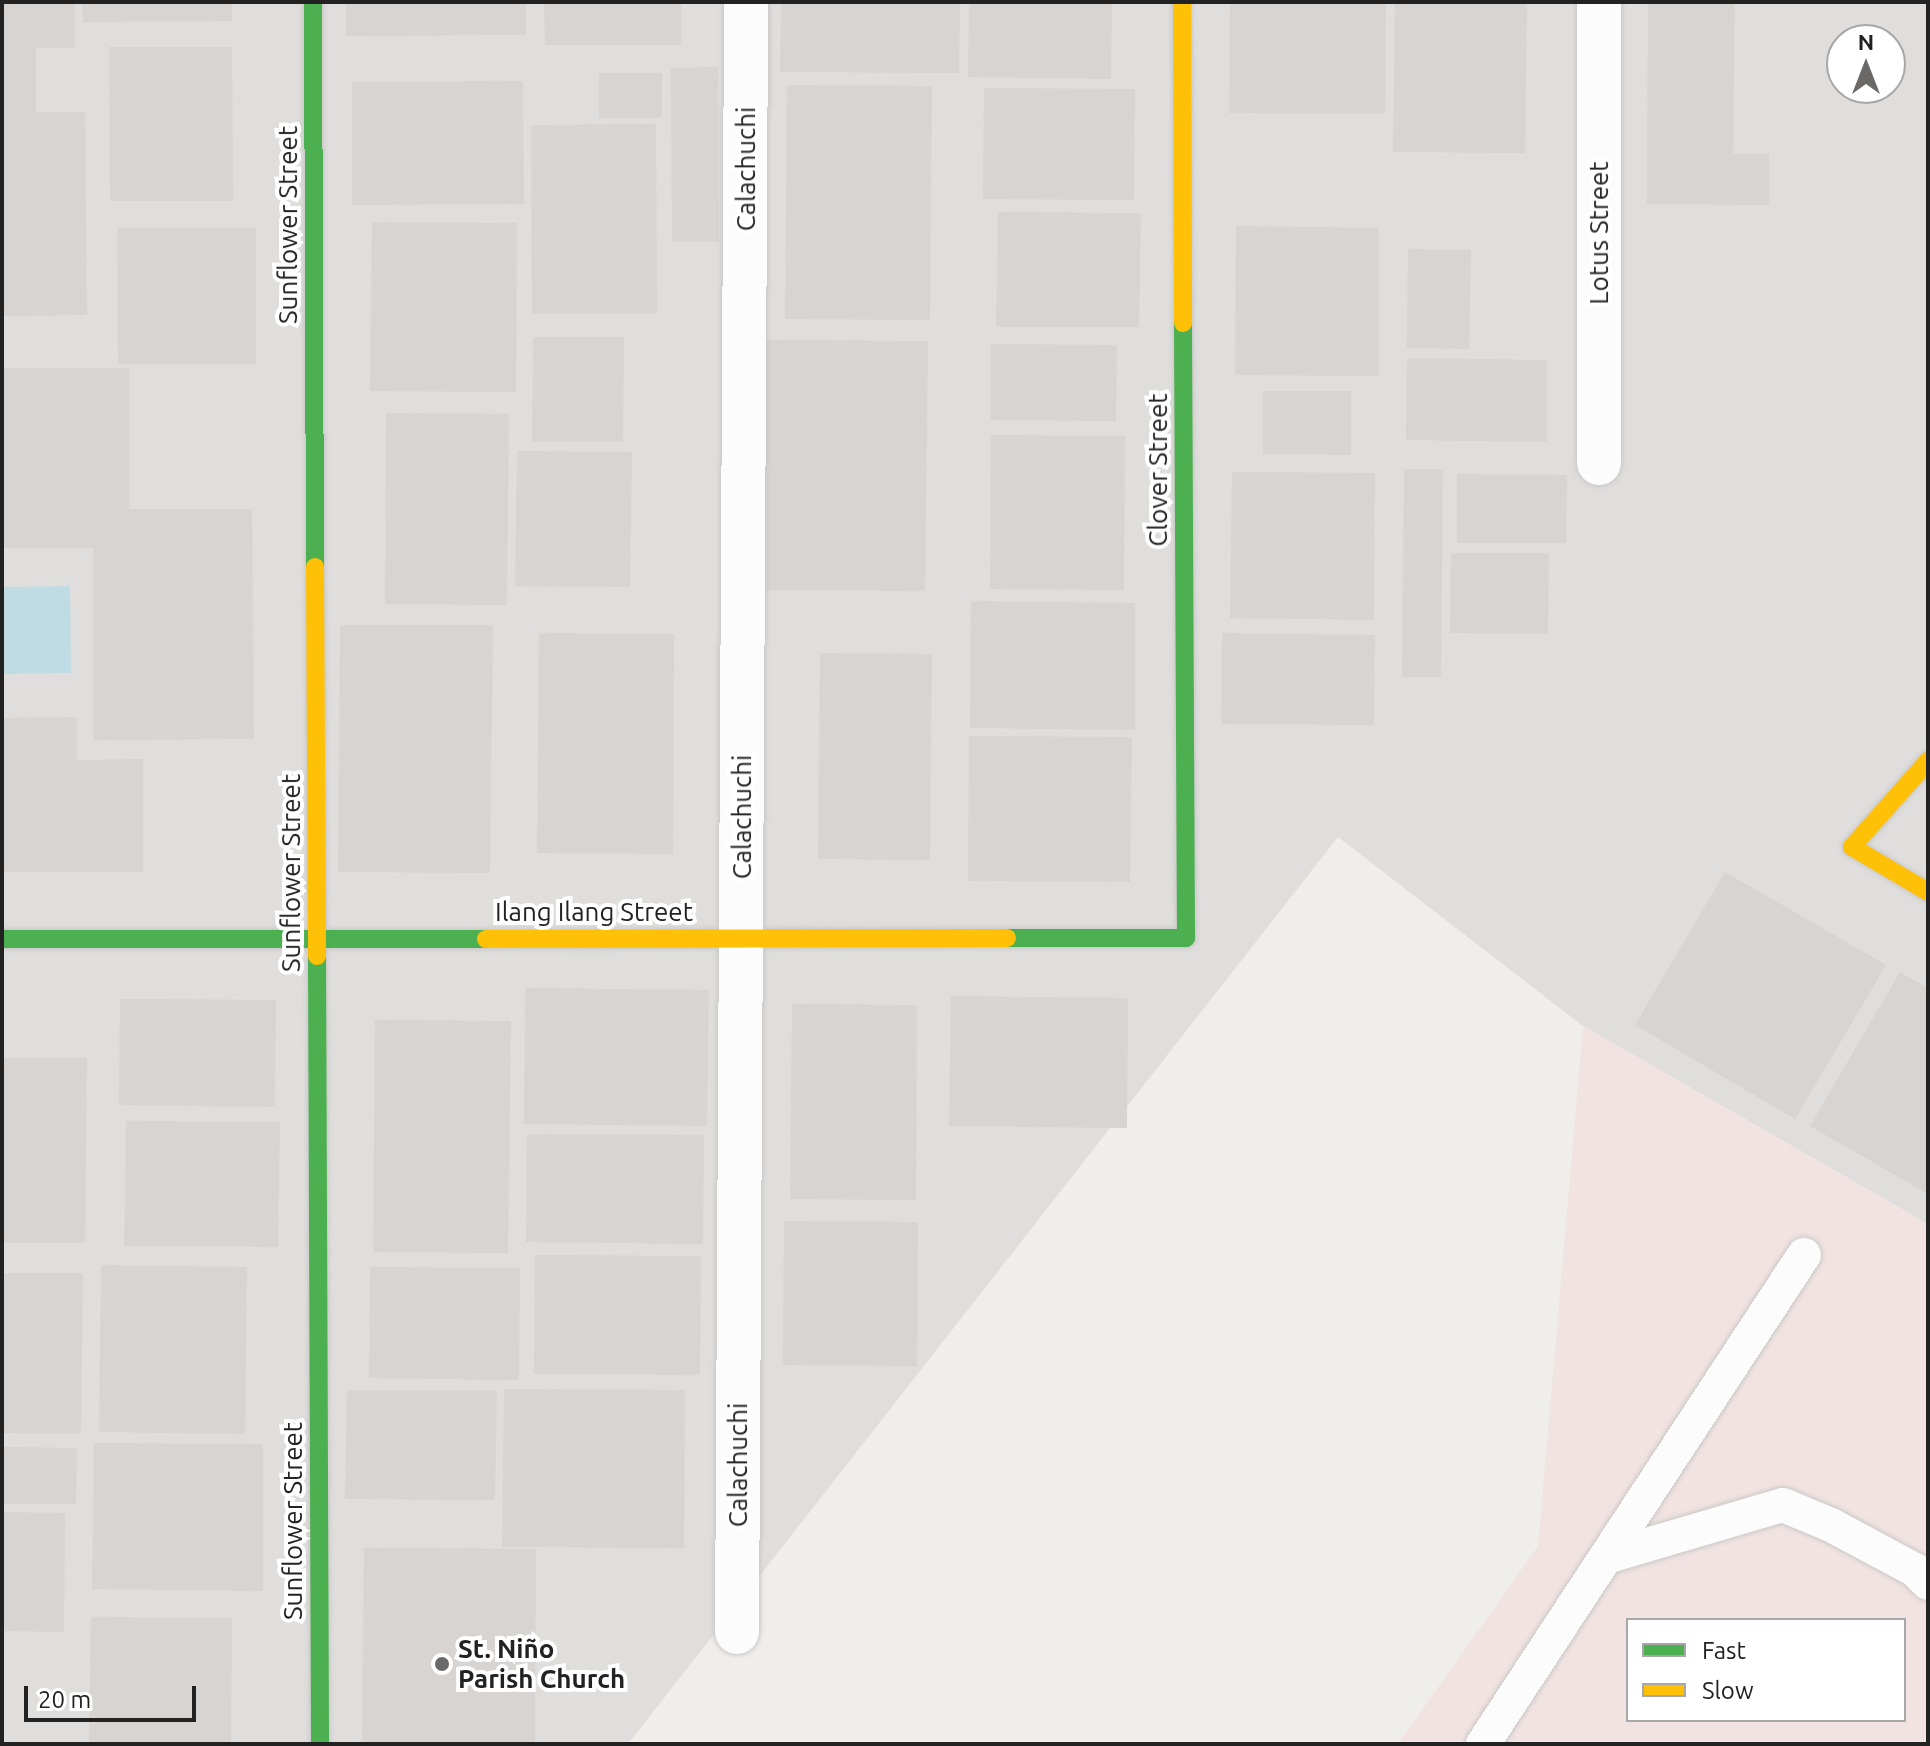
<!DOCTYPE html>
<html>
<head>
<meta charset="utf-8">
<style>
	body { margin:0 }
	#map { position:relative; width:1930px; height:1746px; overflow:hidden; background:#f0eeeb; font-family:Ubuntu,sans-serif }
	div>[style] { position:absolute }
	.residential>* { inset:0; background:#dfdedc }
	.commercial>* { inset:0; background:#f1e3e1 }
	.water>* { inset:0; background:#bfdbe3 }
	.building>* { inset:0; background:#d7d4d2 }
	.roads { filter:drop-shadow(0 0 2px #c9c8c7) drop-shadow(0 0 2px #c9c8c7) }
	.lane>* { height:34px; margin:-17px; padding:0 17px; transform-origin:17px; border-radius:17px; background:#fdfcfc }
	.street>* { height:44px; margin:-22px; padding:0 22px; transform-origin:22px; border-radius:22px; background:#fdfcfc }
	.fast>* { height:18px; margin:-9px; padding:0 9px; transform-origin:9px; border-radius:9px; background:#4caf50 }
	.slow>* { height:18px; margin:-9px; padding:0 9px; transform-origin:9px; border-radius:9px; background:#ffc107 }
	.dots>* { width:22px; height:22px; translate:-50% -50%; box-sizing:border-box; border:4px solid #fff; border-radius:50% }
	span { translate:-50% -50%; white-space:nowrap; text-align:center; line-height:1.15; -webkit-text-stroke:8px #fff; paint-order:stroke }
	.street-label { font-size:26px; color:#222 }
	.poi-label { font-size:26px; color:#222; font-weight:700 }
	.left { translate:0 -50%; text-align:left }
	.frame { position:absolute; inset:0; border:4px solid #222; pointer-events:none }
	.legend { position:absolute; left:1626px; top:1618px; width:280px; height:104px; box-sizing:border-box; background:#fff; border:2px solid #a7a7a7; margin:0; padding:10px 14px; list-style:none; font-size:24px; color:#222 }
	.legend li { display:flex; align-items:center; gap:16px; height:40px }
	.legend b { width:40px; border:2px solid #a7a7a7 }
	.north { position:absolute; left:1826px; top:24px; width:80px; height:80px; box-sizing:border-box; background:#fff; border:2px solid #a7a7a7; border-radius:50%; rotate:0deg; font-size:22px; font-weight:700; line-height:32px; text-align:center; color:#222 }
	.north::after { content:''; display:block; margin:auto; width:28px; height:36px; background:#6a6968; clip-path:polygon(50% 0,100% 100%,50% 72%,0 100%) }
	.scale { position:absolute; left:24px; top:1686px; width:172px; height:36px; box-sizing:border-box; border:4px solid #222; border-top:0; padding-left:10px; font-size:24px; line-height:28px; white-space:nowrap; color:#222; -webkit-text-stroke:6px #fff; paint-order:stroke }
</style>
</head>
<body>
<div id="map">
	<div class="residential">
		<div style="clip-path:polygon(evenodd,2px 2px,1928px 2px,1928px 1224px,1583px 1026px,1338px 837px,628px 1744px,2px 1744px,2px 2px,1842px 40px,1890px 40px,1890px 88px,1842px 88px,1842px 40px)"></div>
	</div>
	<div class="commercial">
		<div style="clip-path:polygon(evenodd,1583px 1026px,1928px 1224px,1928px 1744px,1398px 1744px,1538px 1546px,1583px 1026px,1628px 1620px,1904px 1620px,1904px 1720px,1628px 1720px,1628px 1620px)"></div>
	</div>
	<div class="water">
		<div style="clip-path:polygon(70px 586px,71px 673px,2px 674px,2px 587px)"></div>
	</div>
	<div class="building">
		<div style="clip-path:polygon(2px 2px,75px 2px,75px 48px,36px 48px,36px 112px,85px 112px,87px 315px,2px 316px)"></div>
		<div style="clip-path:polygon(82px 2px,232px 2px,232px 21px,83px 22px)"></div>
		<div style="clip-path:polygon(346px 2px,526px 2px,526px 35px,346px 36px)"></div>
		<div style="clip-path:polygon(544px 2px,681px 2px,681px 45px,545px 45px)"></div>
		<div style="clip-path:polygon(781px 2px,960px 2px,959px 73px,780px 72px)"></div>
		<div style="clip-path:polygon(969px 2px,1112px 2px,1111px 79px,968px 77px)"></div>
		<div style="clip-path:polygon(1230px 2px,1386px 2px,1385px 114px,1229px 113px)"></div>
		<div style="clip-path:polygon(1395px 2px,1527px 2px,1525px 153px,1393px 152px)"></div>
		<div style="clip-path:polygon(1648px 2px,1735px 2px,1733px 154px,1769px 154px,1769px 205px,1647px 204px)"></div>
		<div style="clip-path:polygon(109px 47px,232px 47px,233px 201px,110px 201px)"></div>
		<div style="clip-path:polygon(718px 67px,719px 242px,672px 242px,671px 68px)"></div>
		<div style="clip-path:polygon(599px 73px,662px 73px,662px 118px,599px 118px)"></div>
		<div style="clip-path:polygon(523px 81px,524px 204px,352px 205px,352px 82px)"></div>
		<div style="clip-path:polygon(787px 85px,932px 86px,930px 320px,785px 319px)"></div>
		<div style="clip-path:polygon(984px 88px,1135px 89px,1134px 200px,983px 199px)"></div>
		<div style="clip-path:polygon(656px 124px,657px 314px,532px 314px,531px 125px)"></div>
		<div style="clip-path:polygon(998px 212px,1141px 213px,1139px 327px,996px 327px)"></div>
		<div style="clip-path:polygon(372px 222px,517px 223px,516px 392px,370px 391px)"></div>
		<div style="clip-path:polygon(1236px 226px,1379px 228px,1379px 376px,1235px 375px)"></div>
		<div style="clip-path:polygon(117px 228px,256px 228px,256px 364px,118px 364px)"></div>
		<div style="clip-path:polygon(1408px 249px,1471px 250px,1469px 349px,1407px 348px)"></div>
		<div style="clip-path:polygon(533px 337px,624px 337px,623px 442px,532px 442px)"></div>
		<div style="clip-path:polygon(765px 340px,928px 341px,925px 591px,763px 590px)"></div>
		<div style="clip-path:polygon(991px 344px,1117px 345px,1116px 421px,991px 420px)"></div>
		<div style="clip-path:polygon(1407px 358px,1547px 360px,1547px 442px,1406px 440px)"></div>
		<div style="clip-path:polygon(2px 368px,129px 368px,129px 509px,252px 509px,254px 739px,93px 740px,93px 548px,2px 548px)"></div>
		<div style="clip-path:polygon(1263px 391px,1351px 391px,1351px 455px,1263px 454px)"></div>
		<div style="clip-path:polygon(386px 413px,509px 414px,507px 605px,385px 604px)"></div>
		<div style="clip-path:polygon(991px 435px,1125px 436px,1124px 590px,990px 589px)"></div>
		<div style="clip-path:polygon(517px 451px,632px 452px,630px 587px,515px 586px)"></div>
		<div style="clip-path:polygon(1404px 469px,1443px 469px,1441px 677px,1402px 677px)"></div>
		<div style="clip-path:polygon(1232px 472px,1375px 473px,1374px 620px,1230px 618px)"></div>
		<div style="clip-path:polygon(1457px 474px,1567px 475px,1566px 543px,1457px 543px)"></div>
		<div style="clip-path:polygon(1451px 553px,1549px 553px,1548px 634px,1450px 633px)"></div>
		<div style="clip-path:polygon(971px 601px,1135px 603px,1135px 730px,970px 728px)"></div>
		<div style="clip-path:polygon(340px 625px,493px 625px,490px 873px,338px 872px)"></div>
		<div style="clip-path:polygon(539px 633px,674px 634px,673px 854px,537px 853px)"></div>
		<div style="clip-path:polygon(1222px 633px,1375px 635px,1374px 725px,1221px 724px)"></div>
		<div style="clip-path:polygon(820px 653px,932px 654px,930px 860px,818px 859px)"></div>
		<div style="clip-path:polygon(77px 717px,77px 760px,143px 759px,143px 872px,2px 872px,2px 718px)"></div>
		<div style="clip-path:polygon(969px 736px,1132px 737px,1130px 882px,968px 881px)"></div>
		<div style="clip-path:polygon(1725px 872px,1886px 965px,1795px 1119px,1635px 1025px)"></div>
		<div style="clip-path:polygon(1900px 972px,1928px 988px,1928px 1194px,1810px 1126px)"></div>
		<div style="clip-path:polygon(525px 988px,709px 990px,707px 1126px,524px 1124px)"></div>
		<div style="clip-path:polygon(951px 996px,1128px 998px,1127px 1128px,949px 1126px)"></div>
		<div style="clip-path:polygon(120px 999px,276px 1000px,275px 1107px,119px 1105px)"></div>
		<div style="clip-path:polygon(792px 1004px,917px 1005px,916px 1200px,790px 1199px)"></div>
		<div style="clip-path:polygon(375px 1020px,511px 1021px,508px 1253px,373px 1252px)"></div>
		<div style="clip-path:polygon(2px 1058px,87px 1058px,85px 1243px,2px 1243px)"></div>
		<div style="clip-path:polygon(126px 1121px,280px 1122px,278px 1247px,124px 1246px)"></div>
		<div style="clip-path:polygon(527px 1134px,704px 1135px,703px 1244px,526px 1242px)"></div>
		<div style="clip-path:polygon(784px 1221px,918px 1222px,917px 1366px,783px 1365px)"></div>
		<div style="clip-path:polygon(535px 1255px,701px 1256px,700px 1375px,534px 1374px)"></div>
		<div style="clip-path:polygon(101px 1265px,247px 1267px,245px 1434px,99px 1432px)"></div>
		<div style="clip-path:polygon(370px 1267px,520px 1268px,519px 1380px,369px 1378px)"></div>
		<div style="clip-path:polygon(2px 1273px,83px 1273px,81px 1434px,2px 1433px)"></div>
		<div style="clip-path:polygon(504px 1389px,685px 1390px,684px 1548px,502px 1547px)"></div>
		<div style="clip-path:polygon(347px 1390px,497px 1390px,495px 1500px,345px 1499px)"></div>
		<div style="clip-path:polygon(94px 1443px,263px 1444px,263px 1591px,92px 1589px)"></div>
		<div style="clip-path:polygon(2px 1447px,77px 1448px,76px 1504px,2px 1504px)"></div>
		<div style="clip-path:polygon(2px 1512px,65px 1513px,64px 1632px,2px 1631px)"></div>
		<div style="clip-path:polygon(364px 1548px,536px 1549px,535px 1744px,362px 1744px)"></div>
		<div style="clip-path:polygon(91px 1617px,232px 1618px,231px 1744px,89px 1744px)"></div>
	</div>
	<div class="roads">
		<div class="lane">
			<div style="left:1606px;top:1557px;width:184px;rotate:-16.4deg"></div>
			<div style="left:1783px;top:1505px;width:52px;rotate:22.6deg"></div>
			<div style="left:1831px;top:1525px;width:95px;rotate:28.2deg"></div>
			<div style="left:1915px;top:1570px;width:18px;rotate:45deg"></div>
			<div style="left:1483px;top:1744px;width:585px;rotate:-56.72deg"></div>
		</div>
		<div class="street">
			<div style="left:1599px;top:2px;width:461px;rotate:90deg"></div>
			<div style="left:737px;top:1632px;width:1630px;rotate:-89.68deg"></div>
		</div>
		<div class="fast">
			<div style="left:313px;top:2px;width:565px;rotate:89.8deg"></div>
			<div style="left:1007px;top:938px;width:179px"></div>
			<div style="left:1186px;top:938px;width:615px;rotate:-90.28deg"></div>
			<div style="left:2px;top:939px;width:484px"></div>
			<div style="left:317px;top:956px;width:788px;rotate:89.78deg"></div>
		</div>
		<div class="slow">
			<div style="left:1182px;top:2px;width:321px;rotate:89.8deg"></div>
			<div style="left:315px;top:567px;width:389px;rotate:89.7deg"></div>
			<div style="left:1928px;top:761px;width:115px;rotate:131.5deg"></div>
			<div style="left:1852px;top:847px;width:88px;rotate:30.6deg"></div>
			<div style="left:486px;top:939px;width:521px;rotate:-0.11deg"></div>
		</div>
	</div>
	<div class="dots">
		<div style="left:442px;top:1664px;background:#6a6968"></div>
	</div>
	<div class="street-label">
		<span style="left:746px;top:169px;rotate:-90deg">Calachuchi</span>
		<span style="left:288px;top:225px;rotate:-90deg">Sunflower Street</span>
		<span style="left:1599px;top:233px;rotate:-90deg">Lotus Street</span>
		<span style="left:1158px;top:470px;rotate:-90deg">Clover Street</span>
		<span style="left:742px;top:817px;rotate:-90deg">Calachuchi</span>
		<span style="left:291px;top:873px;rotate:-90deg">Sunflower Street</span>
		<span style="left:594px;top:912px">Ilang Ilang Street</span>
		<span style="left:738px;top:1465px;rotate:-90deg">Calachuchi</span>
		<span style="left:293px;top:1521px;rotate:-90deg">Sunflower Street</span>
	</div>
	<div class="poi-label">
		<span class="left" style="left:458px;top:1664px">St. Niño<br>Parish Church</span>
	</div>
	<div class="frame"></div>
	<ul class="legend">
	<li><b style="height:10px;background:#4caf50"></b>Fast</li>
	<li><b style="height:10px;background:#ffc107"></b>Slow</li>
	</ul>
	<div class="north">N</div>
	<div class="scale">20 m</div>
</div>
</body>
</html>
